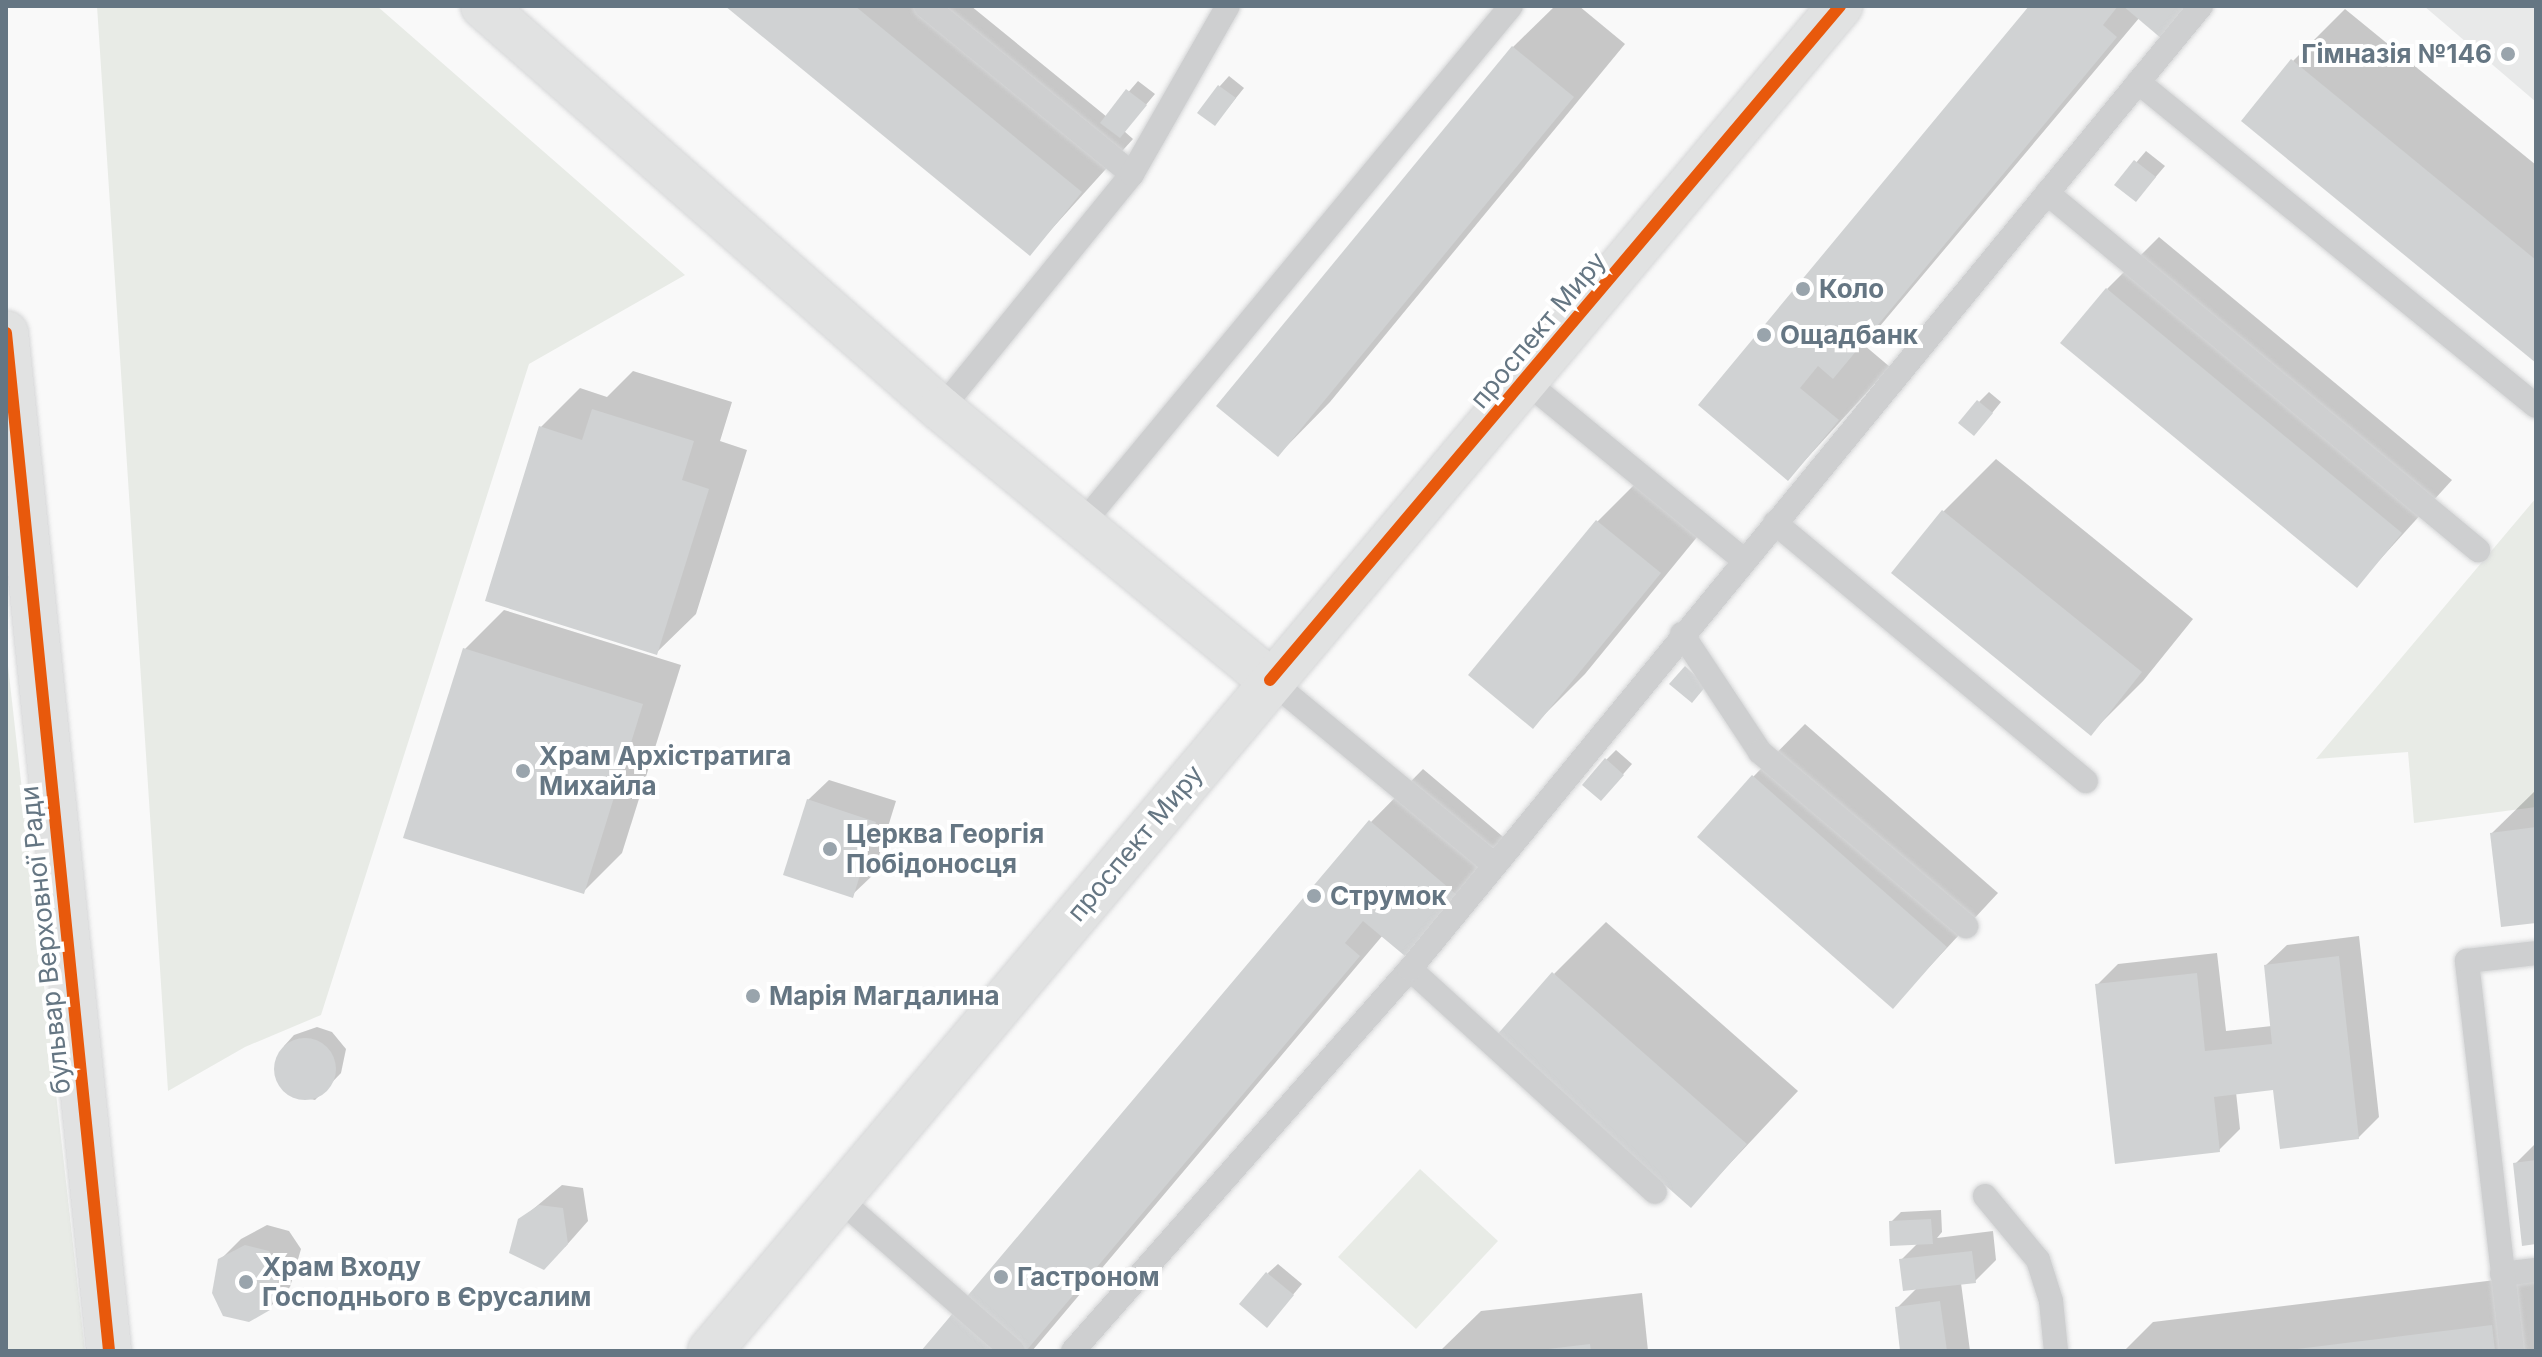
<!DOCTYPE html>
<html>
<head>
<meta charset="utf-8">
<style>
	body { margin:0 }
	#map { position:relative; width:2542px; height:1357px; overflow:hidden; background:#f9f9f9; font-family:Inter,sans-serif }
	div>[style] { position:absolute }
	.built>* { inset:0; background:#e8e9e9 }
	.green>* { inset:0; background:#e8ebe6 }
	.shadow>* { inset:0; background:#0003 }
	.building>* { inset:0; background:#d0d2d3 }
	.round { border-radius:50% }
	.roads { filter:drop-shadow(0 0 2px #d5d6d7) drop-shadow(0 0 2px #d5d6d7) }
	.lane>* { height:24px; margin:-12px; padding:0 12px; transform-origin:12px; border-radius:12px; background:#cecfd0 }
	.secondary>* { height:44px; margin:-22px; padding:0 22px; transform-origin:22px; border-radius:22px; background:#e1e2e2 }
	.cycleway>* { height:12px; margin:-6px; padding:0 6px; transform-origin:6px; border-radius:6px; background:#e8590c }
	.dots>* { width:22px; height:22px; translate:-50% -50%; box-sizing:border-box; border:4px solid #fff; border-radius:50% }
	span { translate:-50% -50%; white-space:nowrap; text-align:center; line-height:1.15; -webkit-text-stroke:8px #fff; paint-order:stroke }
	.poi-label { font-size:26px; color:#657683; font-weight:700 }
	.right { translate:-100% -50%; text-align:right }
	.left { translate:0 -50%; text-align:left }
	.street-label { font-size:26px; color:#657683 }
	.frame { position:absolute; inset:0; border:8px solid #657683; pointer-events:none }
</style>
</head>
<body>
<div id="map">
	<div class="built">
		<div style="clip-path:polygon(2424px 6px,2536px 6px,2536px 102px)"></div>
	</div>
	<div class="green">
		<div style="clip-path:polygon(97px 6px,377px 6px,685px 275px,529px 364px,321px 1015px,245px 1047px,168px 1091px)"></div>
		<div style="clip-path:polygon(2536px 498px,2536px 807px,2414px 823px,2408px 752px,2316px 759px)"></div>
		<div style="clip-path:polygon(6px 648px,85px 1351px,6px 1351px)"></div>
		<div style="clip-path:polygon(1420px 1169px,1498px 1241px,1416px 1329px,1338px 1257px)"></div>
	</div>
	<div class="shadow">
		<div style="clip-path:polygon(729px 6px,971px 6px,1107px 117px,1138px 81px,1155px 94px,1124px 131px,1133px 139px,1030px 253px)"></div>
		<div style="clip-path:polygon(1555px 6px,1579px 6px,1625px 44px,1330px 402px,1278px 455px,1513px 47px)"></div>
		<div style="clip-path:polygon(2031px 6px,2192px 6px,2140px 17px,1864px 345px,1890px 367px,1788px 479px,1700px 405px)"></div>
		<div style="clip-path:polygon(2345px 9px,2536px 165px,2536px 360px,2293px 61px)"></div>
		<div style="clip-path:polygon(1229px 76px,1244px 88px,1215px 124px,1220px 86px)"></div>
		<div style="clip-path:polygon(2146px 151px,2165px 166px,2136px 200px,2117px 185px)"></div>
		<div style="clip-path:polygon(2159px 237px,2452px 480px,2356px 586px,2107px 289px)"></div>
		<div style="clip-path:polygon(633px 371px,732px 402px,720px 441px,747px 450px,696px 614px,656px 653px,541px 427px,580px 388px,607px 397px)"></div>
		<div style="clip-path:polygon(1989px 392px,2001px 402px,1984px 423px,1979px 402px)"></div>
		<div style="clip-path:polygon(1996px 459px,2193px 619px,2143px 681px,2091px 733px,1894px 573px,1944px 511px)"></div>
		<div style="clip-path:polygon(1650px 469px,1711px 520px,1585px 674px,1533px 726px,1471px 675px,1598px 521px)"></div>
		<div style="clip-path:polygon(504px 610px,681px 665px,622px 853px,583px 892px,465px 649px)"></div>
		<div style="clip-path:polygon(1805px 724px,1998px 893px,1893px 1006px,1753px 777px)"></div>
		<div style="clip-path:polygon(1616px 750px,1632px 764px,1611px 788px,1606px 760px)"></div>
		<div style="clip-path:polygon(1423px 769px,1508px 841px,1457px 901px,1383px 935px,1032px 1351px,924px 1351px,1371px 822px)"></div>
		<div style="clip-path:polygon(829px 780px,896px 801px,873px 875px,852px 895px,808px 800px)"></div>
		<div style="clip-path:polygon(2536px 790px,2536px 921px,2492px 833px)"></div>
		<div style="clip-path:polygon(1606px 922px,1798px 1091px,1691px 1205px,1554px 974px)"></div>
		<div style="clip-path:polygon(2359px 936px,2379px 1117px,2358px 1138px,2275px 1088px,2236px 1092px,2240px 1129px,2219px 1150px,2097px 985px,2118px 964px,2217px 953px,2226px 1031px,2272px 1026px,2266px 965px,2287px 945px)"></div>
		<div style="clip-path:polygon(317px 1027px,332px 1032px,346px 1049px,341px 1073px,315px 1100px,291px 1095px,276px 1077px,284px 1046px,294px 1035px)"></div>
		<div style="clip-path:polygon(2536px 1143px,2536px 1242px,2515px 1164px)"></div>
		<div style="clip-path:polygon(562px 1185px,583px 1188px,588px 1221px,565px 1247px,520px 1220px)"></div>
		<div style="clip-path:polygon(1941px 1210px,1942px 1232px,1937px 1238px,1993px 1231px,1996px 1260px,1975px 1281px,1961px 1283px,1970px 1351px,1902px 1351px,1897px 1308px,1917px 1288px,1901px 1260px,1918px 1243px,1891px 1222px,1901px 1212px)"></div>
		<div style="clip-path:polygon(267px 1225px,289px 1231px,301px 1249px,290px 1287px,268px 1309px,220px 1260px,241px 1239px)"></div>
		<div style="clip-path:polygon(1278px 1264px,1302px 1284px,1276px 1315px,1268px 1273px)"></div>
		<div style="clip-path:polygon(2536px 1275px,2536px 1351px,2124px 1351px,2153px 1322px)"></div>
		<div style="clip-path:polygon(1642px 1293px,1648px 1351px,1440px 1351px,1481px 1311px)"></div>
	</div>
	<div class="building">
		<div style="clip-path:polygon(725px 6px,855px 6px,1082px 192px,1030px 256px)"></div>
		<div style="clip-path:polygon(2029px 6px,2118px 6px,2103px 25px,2117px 37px,1833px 379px,1818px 366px,1800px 388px,1839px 420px,1788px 481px,1698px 405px)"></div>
		<div style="clip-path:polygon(2123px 6px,2189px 6px,2162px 39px)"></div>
		<div style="clip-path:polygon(1512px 46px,1574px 97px,1278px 457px,1216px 406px)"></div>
		<div style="clip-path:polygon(2291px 59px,2536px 260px,2536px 363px,2241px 121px)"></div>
		<div style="clip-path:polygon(1218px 85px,1236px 98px,1215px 126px,1197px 113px)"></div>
		<div style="clip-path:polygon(1126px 89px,1147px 105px,1120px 138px,1100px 123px)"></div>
		<div style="clip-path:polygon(2134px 160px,2156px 177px,2136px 202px,2114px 185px)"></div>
		<div style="clip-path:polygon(2106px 288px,2402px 533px,2357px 588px,2060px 343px)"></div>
		<div style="clip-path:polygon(1977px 400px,1993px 413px,1974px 436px,1958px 423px)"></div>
		<div style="clip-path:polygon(592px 409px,694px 441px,682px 480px,709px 489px,657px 655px,485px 601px,539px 426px,582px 440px)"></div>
		<div style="clip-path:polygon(1942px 510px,2142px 672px,2091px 736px,1891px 573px)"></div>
		<div style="clip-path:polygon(1596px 520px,1661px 573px,1533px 729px,1468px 675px)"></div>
		<div style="clip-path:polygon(463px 648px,643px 704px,584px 894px,403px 838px)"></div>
		<div style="clip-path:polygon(1685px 666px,1706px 686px,1692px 703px,1669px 684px)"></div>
		<div style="clip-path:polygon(1605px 758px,1624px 775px,1601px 801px,1582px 785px)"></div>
		<div style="clip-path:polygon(1752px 775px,1947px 947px,1893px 1009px,1697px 837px)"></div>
		<div style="clip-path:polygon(807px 799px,876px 822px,853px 898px,783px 875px)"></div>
		<div style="clip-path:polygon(1369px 820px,1457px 895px,1405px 956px,1363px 921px,1345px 943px,1360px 956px,1026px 1351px,921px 1351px)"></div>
		<div style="clip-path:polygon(2536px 827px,2536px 923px,2501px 927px,2490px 833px)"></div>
		<div style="clip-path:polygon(2339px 956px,2359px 1139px,2280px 1149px,2273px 1090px,2214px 1097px,2220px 1152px,2115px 1164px,2095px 984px,2197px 973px,2205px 1051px,2272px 1044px,2264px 965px)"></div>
		<div style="clip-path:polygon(1552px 972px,1747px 1144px,1691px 1208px,1496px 1036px)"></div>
		<div class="round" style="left:274px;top:1038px;width:62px;height:62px"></div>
		<div style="clip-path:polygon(2536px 1160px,2536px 1244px,2522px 1246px,2513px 1163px)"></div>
		<div style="clip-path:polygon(539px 1205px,563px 1208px,568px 1244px,544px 1270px,509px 1253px,518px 1219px)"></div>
		<div style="clip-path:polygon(1931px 1219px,1933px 1244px,1890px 1246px,1889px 1221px)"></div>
		<div style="clip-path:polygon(245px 1245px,269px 1251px,281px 1270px,270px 1310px,249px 1322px,223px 1316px,212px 1293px,218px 1259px)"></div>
		<div style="clip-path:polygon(1972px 1251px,1976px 1283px,1903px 1291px,1899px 1259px)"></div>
		<div style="clip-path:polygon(1266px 1272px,1294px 1295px,1267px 1328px,1239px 1304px)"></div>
		<div style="clip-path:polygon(1940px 1301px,1947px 1351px,1900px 1351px,1895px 1307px)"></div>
		<div style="clip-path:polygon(2492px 1325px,2495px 1351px,2297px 1351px,2297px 1349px)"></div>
		<div style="clip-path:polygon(1590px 1344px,1591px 1351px,1548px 1351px,1548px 1349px)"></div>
	</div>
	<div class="roads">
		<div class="lane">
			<div style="left:926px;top:6px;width:266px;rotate:39.2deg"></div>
			<div style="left:2138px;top:82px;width:513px;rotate:39.15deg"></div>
			<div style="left:2047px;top:193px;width:560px;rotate:39.64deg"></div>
			<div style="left:1525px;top:381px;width:284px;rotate:39.3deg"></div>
			<div style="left:941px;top:409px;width:303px;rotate:-50.9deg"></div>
			<div style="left:1132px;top:174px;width:193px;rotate:-60.3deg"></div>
			<div style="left:1083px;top:523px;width:671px;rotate:-50.38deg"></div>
			<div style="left:1775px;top:523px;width:404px;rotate:39.7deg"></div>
			<div style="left:1682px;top:634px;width:141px;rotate:56.5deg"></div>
			<div style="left:1760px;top:752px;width:270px;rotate:40.2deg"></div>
			<div style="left:1270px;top:680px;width:289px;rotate:39.5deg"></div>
			<div style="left:1410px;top:969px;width:331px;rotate:42.3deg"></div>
			<div style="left:1985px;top:1196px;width:83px;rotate:50.4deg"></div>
			<div style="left:2038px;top:1260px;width:43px;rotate:72.4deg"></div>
			<div style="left:2051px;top:1301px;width:50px;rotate:84.3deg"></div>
			<div style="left:838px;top:1198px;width:232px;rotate:41.2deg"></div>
			<div style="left:2502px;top:1274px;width:34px;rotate:-7deg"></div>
			<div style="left:1073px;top:1351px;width:509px;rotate:-48.58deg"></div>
			<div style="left:1410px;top:969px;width:1246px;rotate:-50.6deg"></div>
			<div style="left:2512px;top:1351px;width:393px;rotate:-96.6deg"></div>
			<div style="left:2467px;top:961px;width:69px;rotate:-6.6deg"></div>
		</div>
		<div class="secondary">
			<div style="left:483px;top:6px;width:610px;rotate:41.34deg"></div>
			<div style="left:941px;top:409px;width:426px;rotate:39.5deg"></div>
			<div style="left:6px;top:333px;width:1023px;rotate:84.22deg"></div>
			<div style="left:710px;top:1351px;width:1757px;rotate:-49.96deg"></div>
		</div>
	</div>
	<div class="cycleway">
		<div style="left:6px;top:333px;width:1023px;rotate:84.22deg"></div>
		<div style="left:1270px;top:680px;width:883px;rotate:-49.78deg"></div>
	</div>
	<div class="dots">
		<div style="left:2508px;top:54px;background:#99a4ac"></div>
		<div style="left:1803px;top:289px;background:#99a4ac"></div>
		<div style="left:1764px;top:335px;background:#99a4ac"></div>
		<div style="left:523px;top:771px;background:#99a4ac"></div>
		<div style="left:830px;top:849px;background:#99a4ac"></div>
		<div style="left:1314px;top:896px;background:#99a4ac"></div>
		<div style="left:753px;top:996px;background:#99a4ac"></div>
		<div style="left:1001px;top:1277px;background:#99a4ac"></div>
		<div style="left:246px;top:1282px;background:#99a4ac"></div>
	</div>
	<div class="poi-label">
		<span class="right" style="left:2492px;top:54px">Гімназія №146</span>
		<span class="left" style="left:1819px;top:289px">Коло</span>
		<span class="left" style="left:1780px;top:335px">Ощадбанк</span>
		<span class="left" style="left:539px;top:771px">Храм Архістратига<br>Михайла</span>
		<span class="left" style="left:846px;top:849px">Церква Георгія<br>Побідоносця</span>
		<span class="left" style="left:1330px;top:896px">Струмок</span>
		<span class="left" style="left:769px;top:996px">Марія Магдалина</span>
		<span class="left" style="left:262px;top:1282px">Храм Входу<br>Господнього в Єрусалим</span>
		<span class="left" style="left:1017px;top:1277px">Гастроном</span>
	</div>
	<div class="street-label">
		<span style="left:1538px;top:330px;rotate:-50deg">проспект Миру</span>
		<span style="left:1135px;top:843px;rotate:-50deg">проспект Миру</span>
		<span style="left:45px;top:940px;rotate:-96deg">бульвар Верховної Ради</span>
	</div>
	<div class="frame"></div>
</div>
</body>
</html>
